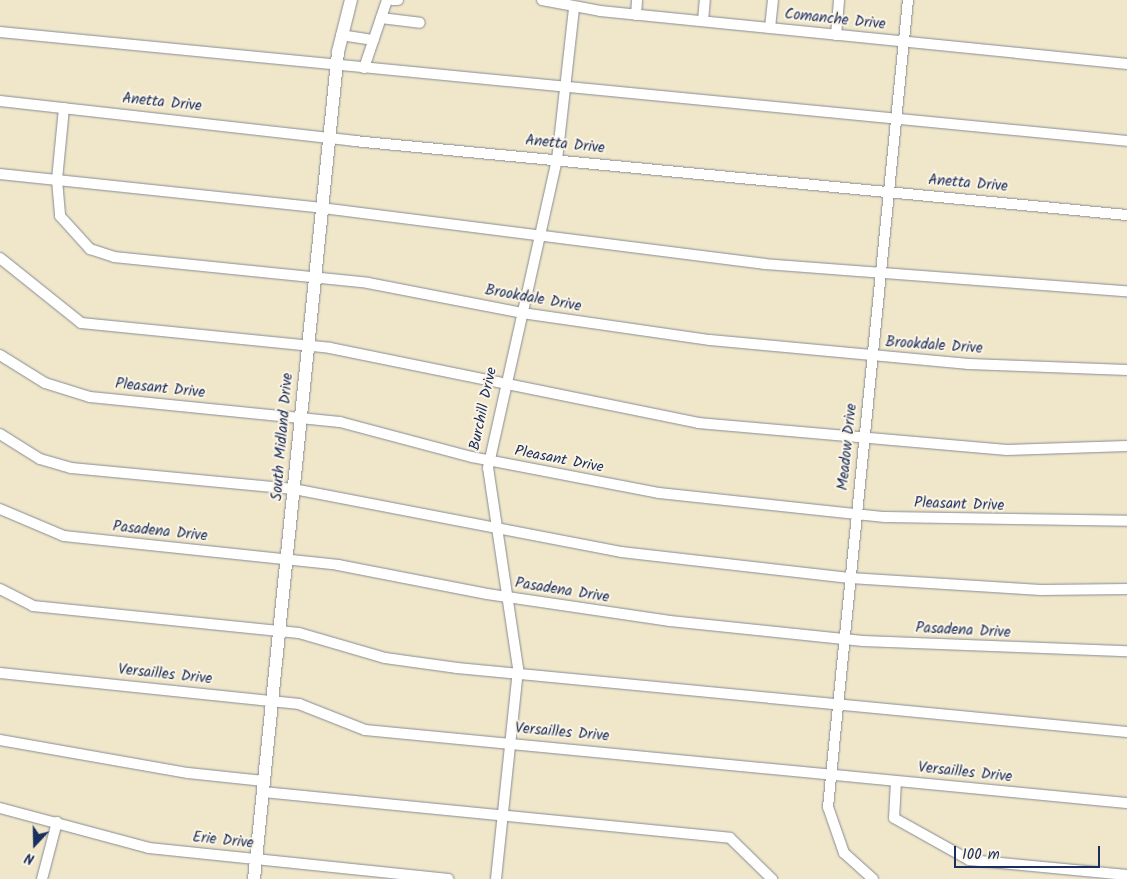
<!DOCTYPE html>
<html>
<head>
<meta charset="utf-8">
<style>
	body { margin:0 }
	#map { position:relative; width:1127px; height:879px; overflow:hidden; background:#f0e7ca; font-family:Kalam,sans-serif }
	div>[style] { position:absolute }
	.roads { filter:drop-shadow(0 0 1px #868b94) drop-shadow(0 0 1px #868b94) }
	.minor>* { height:10px; margin:-5px; padding:0 5px; transform-origin:5px; border-radius:5px; background:#fff }
	.major>* { height:12px; margin:-6px; padding:0 6px; transform-origin:6px; border-radius:6px; background:#fff }
	span { translate:-50% -50%; white-space:nowrap; text-align:center; line-height:1.15; -webkit-text-stroke:4px #fcf5e5; paint-order:stroke }
	.street-label { font-size:15px; color:#1b2f5e }
	.north { position:absolute; left:10px; top:819px; width:50px; height:50px; -webkit-text-stroke:4px #fcf5e5; paint-order:stroke; rotate:201deg; font-size:14px; font-weight:700; line-height:20px; text-align:center; color:#1b2f5e }
	.north::after { content:''; display:block; margin:auto; width:18px; height:22px; background:#1b2f5e; clip-path:polygon(50% 0,100% 100%,50% 72%,0 100%) }
	.scale { position:absolute; left:954px; top:846px; width:146px; height:22px; box-sizing:border-box; border:2px solid #1b2f5e; border-top:0; padding-left:6px; font-size:15px; line-height:18px; white-space:nowrap; color:#1b2f5e; -webkit-text-stroke:4px #fcf5e5; paint-order:stroke }
</style>
</head>
<body>
<div id="map">
	<div class="roads">
		<div class="minor">
			<div style="left:392px;top:0;width:6px"></div>
			<div style="left:542px;top:0;width:59px;rotate:10.7deg"></div>
			<div style="left:600px;top:11px;width:530px;rotate:5.74deg"></div>
			<div style="left:636px;top:15px;width:15px;rotate:-86deg"></div>
			<div style="left:381px;top:18px;width:39px;rotate:7deg"></div>
			<div style="left:703px;top:21px;width:21px;rotate:-85deg"></div>
			<div style="left:770px;top:28px;width:28px;rotate:-84deg"></div>
			<div style="left:0;top:32px;width:1132px;rotate:5.52deg"></div>
			<div style="left:341px;top:35px;width:33px;rotate:9deg"></div>
			<div style="left:836px;top:35px;width:35px;rotate:-85deg"></div>
			<div style="left:364px;top:68px;width:72px;rotate:-71.3deg"></div>
			<div style="left:0;top:101px;width:356px;rotate:6.4deg"></div>
			<div style="left:354px;top:141px;width:777px;rotate:5.47deg"></div>
			<div style="left:64px;top:108px;width:72px;rotate:95.6deg"></div>
			<div style="left:57px;top:180px;width:36px;rotate:85deg"></div>
			<div style="left:60px;top:216px;width:45px;rotate:47.7deg"></div>
			<div style="left:90px;top:249px;width:25px;rotate:18deg"></div>
			<div style="left:114px;top:257px;width:255px;rotate:5.8deg"></div>
			<div style="left:368px;top:283px;width:157px;rotate:11deg"></div>
			<div style="left:522px;top:313px;width:190px;rotate:8.2deg"></div>
			<div style="left:710px;top:340px;width:260px;rotate:5.3deg"></div>
			<div style="left:969px;top:364px;width:158px;rotate:2.2deg"></div>
			<div style="left:0;top:174px;width:324px;rotate:6deg"></div>
			<div style="left:322px;top:208px;width:446px;rotate:7.2deg"></div>
			<div style="left:764px;top:264px;width:364px;rotate:4.3deg"></div>
			<div style="left:0;top:258px;width:104px;rotate:38.7deg"></div>
			<div style="left:81px;top:323px;width:250px;rotate:5.7deg"></div>
			<div style="left:330px;top:348px;width:376px;rotate:11.5deg"></div>
			<div style="left:698px;top:423px;width:310px;rotate:5deg"></div>
			<div style="left:1007px;top:450px;width:120px;rotate:-1.9deg"></div>
			<div style="left:0;top:355px;width:53px;rotate:31.9deg"></div>
			<div style="left:45px;top:383px;width:47px;rotate:17.3deg"></div>
			<div style="left:90px;top:397px;width:251px;rotate:5.7deg"></div>
			<div style="left:340px;top:422px;width:137px;rotate:14.9deg"></div>
			<div style="left:472px;top:457px;width:190px;rotate:10.9deg"></div>
			<div style="left:659px;top:493px;width:227px;rotate:6.1deg"></div>
			<div style="left:885px;top:517px;width:242px;rotate:0.9deg"></div>
			<div style="left:0;top:434px;width:47px;rotate:32deg"></div>
			<div style="left:40px;top:459px;width:32px;rotate:16deg"></div>
			<div style="left:71px;top:468px;width:224px;rotate:5.4deg"></div>
			<div style="left:294px;top:489px;width:333px;rotate:10.9deg"></div>
			<div style="left:621px;top:552px;width:230px;rotate:6.5deg"></div>
			<div style="left:850px;top:578px;width:191px;rotate:3.6deg"></div>
			<div style="left:1041px;top:590px;width:86px;rotate:-0.7deg"></div>
			<div style="left:0;top:509px;width:69px;rotate:22.9deg"></div>
			<div style="left:64px;top:536px;width:276px;rotate:6deg"></div>
			<div style="left:338px;top:565px;width:152px;rotate:11deg"></div>
			<div style="left:487px;top:594px;width:185px;rotate:8.4deg"></div>
			<div style="left:670px;top:621px;width:194px;rotate:5.9deg"></div>
			<div style="left:863px;top:641px;width:264px;rotate:2.2deg"></div>
			<div style="left:0;top:589px;width:37px;rotate:27deg"></div>
			<div style="left:33px;top:606px;width:267px;rotate:5.8deg"></div>
			<div style="left:299px;top:633px;width:90px;rotate:16.2deg"></div>
			<div style="left:385px;top:658px;width:73px;rotate:7.9deg"></div>
			<div style="left:457px;top:668px;width:673px;rotate:5.46deg"></div>
			<div style="left:0;top:673px;width:301px;rotate:5.9deg"></div>
			<div style="left:299px;top:704px;width:71px;rotate:21.5deg"></div>
			<div style="left:365px;top:730px;width:765px;rotate:5.47deg"></div>
			<div style="left:0;top:740px;width:191px;rotate:10deg"></div>
			<div style="left:188px;top:773px;width:76px;rotate:6deg"></div>
			<div style="left:896px;top:781px;width:37px;rotate:93deg"></div>
			<div style="left:894px;top:818px;width:86px;rotate:29.2deg"></div>
			<div style="left:969px;top:860px;width:159px;rotate:5.4deg"></div>
			<div style="left:263px;top:792px;width:469px;rotate:5.6deg"></div>
			<div style="left:730px;top:838px;width:59px;rotate:44.3deg"></div>
			<div style="left:0;top:808px;width:154px;rotate:15deg"></div>
			<div style="left:149px;top:848px;width:301px;rotate:5.9deg"></div>
			<div style="left:42px;top:879px;width:59px;rotate:-75.3deg"></div>
			<div style="left:496px;top:879px;width:212px;rotate:-84deg"></div>
			<div style="left:518px;top:668px;width:202px;rotate:-98.5deg"></div>
			<div style="left:488px;top:468px;width:316px;rotate:-77.4deg"></div>
			<div style="left:557px;top:160px;width:153px;rotate:-83.6deg"></div>
			<div style="left:873px;top:879px;width:39px;rotate:-138deg"></div>
			<div style="left:844px;top:853px;width:49px;rotate:-109.2deg"></div>
			<div style="left:828px;top:807px;width:811px;rotate:-84.34deg"></div>
		</div>
		<div class="major">
			<div style="left:254px;top:879px;width:831px;rotate:-84.2deg"></div>
			<div style="left:338px;top:52px;width:54px;rotate:-76deg"></div>
		</div>
	</div>
	<div class="street-label">
		<span style="left:835px;top:20px;rotate:6deg">Comanche Drive</span>
		<span style="left:162px;top:103px;rotate:6deg">Anetta Drive</span>
		<span style="left:565px;top:145px;rotate:6deg">Anetta Drive</span>
		<span style="left:968px;top:184px;rotate:5deg">Anetta Drive</span>
		<span style="left:533px;top:299px;rotate:10deg">Brookdale Drive</span>
		<span style="left:934px;top:346px;rotate:4deg">Brookdale Drive</span>
		<span style="left:160px;top:389px;rotate:6deg">Pleasant Drive</span>
		<span style="left:484px;top:409px;rotate:-78deg">Burchill Drive</span>
		<span style="left:283px;top:437px;rotate:-85deg">South Midland Drive</span>
		<span style="left:848px;top:447px;rotate:-84deg">Meadow Drive</span>
		<span style="left:559px;top:460px;rotate:11deg">Pleasant Drive</span>
		<span style="left:959px;top:505px;rotate:2deg">Pleasant Drive</span>
		<span style="left:160px;top:532px;rotate:6deg">Pasadena Drive</span>
		<span style="left:562px;top:591px;rotate:9deg">Pasadena Drive</span>
		<span style="left:963px;top:631px;rotate:3deg">Pasadena Drive</span>
		<span style="left:165px;top:675px;rotate:6deg">Versailles Drive</span>
		<span style="left:562px;top:733px;rotate:5deg">Versailles Drive</span>
		<span style="left:965px;top:773px;rotate:6deg">Versailles Drive</span>
		<span style="left:223px;top:841px;rotate:6deg">Erie Drive</span>
	</div>
	<div class="north">N</div>
	<div class="scale">100 m</div>
</div>
</body>
</html>
